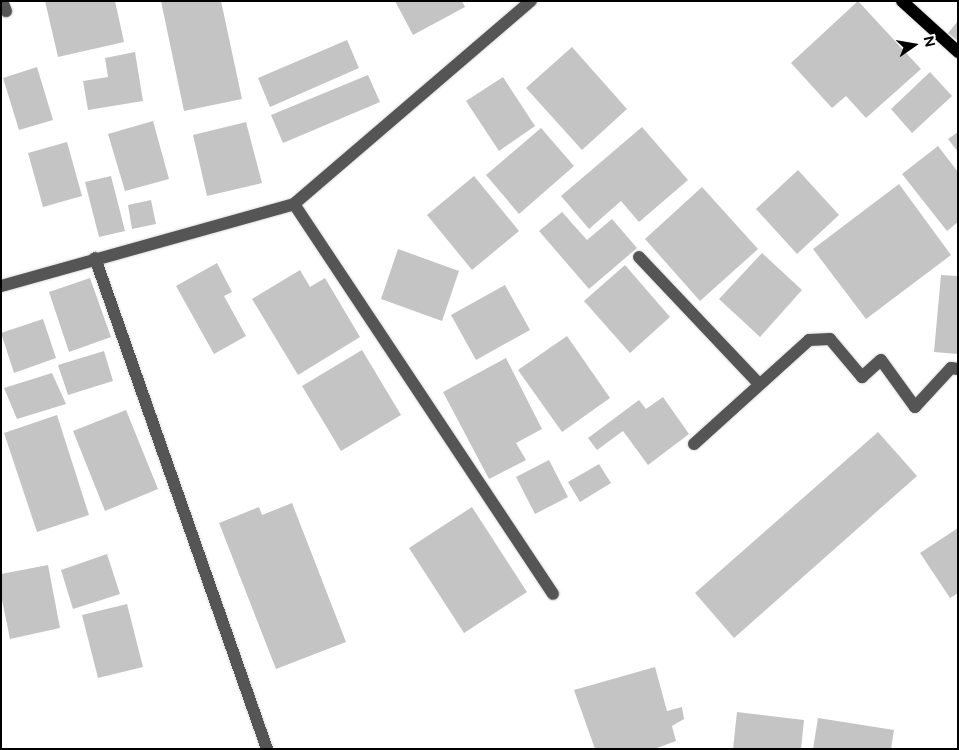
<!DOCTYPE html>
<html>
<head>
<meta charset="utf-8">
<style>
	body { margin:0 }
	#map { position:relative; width:959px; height:750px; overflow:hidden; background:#fff; font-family:Figtree,sans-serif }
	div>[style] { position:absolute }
	.building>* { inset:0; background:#c4c4c4 }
	.roads { filter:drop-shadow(0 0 1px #dbdbdb) drop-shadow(0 0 1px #dbdbdb) }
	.minor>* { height:12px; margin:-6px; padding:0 6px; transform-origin:6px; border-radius:6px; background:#555 }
	.major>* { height:12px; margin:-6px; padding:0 6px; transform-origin:6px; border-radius:6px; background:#000 }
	span { translate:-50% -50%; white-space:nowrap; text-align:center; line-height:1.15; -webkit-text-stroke:4px #fff; paint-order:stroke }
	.frame { position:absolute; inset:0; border:2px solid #000; pointer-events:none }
	.north { position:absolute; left:889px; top:20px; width:50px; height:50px; -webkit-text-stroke:4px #fff; paint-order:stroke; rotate:77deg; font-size:14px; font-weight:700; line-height:20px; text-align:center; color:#000 }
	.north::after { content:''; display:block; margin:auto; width:18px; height:22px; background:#000; clip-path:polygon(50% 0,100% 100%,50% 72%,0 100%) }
</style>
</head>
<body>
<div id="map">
	<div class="building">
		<div style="clip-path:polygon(45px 1px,115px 1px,124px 42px,58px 57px)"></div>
		<div style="clip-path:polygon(161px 1px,221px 1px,242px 99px,184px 111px)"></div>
		<div style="clip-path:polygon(395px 1px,462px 1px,465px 7px,413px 35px)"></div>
		<div style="clip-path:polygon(858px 1px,921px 69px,866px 118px,846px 96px,832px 108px,791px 63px)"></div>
		<div style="clip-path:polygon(958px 21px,958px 41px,948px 33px)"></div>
		<div style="clip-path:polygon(347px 40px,359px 68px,270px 107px,258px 78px)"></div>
		<div style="clip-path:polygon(572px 47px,627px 109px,582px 150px,526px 88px)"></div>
		<div style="clip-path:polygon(135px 52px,143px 101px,88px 110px,83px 81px,108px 77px,105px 58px)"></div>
		<div style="clip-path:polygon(37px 67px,53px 120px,19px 130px,3px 78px)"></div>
		<div style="clip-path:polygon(930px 72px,952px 96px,912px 133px,891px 109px)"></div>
		<div style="clip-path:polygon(368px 75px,380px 102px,283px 143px,271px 115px)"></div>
		<div style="clip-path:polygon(503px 77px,535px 126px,499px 151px,466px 101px)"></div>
		<div style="clip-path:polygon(153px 121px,169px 179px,125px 191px,108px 134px)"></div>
		<div style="clip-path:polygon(246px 122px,262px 183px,207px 196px,193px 135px)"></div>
		<div style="clip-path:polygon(642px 127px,688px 180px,639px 222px,621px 201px,589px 229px,561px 196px)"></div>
		<div style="clip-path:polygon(541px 128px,574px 166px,519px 214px,486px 175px)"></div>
		<div style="clip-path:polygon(958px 132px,958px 152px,948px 139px)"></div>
		<div style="clip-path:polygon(67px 142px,82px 196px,43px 207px,28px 153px)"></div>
		<div style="clip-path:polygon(938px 146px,958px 172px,958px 222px,947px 231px,902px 174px)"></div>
		<div style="clip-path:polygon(798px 170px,839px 215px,797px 254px,756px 209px)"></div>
		<div style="clip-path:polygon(111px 176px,125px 231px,99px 237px,85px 182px)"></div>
		<div style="clip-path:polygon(474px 176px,519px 231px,472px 270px,427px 215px)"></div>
		<div style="clip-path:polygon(899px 184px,951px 255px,866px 319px,813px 249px)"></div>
		<div style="clip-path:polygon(702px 187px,758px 249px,700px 301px,645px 239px)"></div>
		<div style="clip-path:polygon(151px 200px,156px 224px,132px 229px,128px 205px)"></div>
		<div style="clip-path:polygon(562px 212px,587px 240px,612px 219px,637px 248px,589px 289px,539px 231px)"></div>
		<div style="clip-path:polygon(398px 249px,459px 271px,442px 321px,381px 299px)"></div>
		<div style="clip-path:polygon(762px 253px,802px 290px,760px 337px,719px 299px)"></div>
		<div style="clip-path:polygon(217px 263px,232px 292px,224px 296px,246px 336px,214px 354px,176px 286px)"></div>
		<div style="clip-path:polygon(625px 265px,670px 317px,630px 353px,584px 301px)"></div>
		<div style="clip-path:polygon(300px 270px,310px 287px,325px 278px,360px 337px,298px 375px,252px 299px)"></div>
		<div style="clip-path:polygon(941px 275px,958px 276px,958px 354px,934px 352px)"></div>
		<div style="clip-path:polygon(90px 278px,111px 337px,69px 352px,49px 292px)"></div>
		<div style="clip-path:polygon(505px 285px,530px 330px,476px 360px,451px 315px)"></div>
		<div style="clip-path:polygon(43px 319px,56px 358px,14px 373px,1px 333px)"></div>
		<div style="clip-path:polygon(567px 336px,610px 398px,562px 432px,518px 370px)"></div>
		<div style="clip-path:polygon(362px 350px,401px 415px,341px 451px,302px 386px)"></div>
		<div style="clip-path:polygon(104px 351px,113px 381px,68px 395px,58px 365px)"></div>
		<div style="clip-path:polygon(506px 358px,542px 429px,516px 443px,526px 460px,489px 479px,443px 392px)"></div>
		<div style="clip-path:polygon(52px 373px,66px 404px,17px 419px,4px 388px)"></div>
		<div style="clip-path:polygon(663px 397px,689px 434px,648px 465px,623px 431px,597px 450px,588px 438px,639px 400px,646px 409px)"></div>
		<div style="clip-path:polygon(126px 410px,158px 489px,105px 511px,73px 431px)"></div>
		<div style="clip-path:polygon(57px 415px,89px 515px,37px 532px,4px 433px)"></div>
		<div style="clip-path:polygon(878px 432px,917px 476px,734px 638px,695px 593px)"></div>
		<div style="clip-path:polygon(549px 460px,568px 497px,535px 514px,516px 477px)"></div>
		<div style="clip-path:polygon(599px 464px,611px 483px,580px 502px,568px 482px)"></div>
		<div style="clip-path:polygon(292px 503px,346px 642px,276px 669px,219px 523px,259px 507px,262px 515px)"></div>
		<div style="clip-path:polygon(472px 507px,527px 592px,464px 633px,409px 548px)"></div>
		<div style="clip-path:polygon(958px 528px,958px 593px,950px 598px,920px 553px)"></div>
		<div style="clip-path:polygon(107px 554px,120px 594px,73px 609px,61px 570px)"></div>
		<div style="clip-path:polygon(48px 565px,60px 628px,10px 639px,1px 595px,1px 574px)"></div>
		<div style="clip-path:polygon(127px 604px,143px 667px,98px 678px,82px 615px)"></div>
		<div style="clip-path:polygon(655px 667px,667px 711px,682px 707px,684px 719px,672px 726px,676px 741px,654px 749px,595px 749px,574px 690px)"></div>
		<div style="clip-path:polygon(737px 712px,804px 720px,801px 749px,733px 749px)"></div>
		<div style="clip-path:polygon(818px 718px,894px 730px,891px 749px,813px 749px)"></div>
	</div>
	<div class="roads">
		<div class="minor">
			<div style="left:2px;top:1px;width:11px;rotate:68deg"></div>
			<div style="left:294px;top:204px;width:468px;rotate:56.4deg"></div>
			<div style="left:639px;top:257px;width:175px;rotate:46.6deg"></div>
			<div style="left:95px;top:258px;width:520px;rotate:70.69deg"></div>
			<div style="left:1px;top:286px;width:304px;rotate:-15.6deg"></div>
			<div style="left:294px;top:204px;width:312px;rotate:-40.6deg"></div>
			<div style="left:694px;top:444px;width:155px;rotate:-42.1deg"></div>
			<div style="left:809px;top:340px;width:21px;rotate:-3deg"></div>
			<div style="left:830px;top:339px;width:50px;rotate:49.9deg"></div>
			<div style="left:862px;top:377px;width:25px;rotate:-42deg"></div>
			<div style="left:881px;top:360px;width:58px;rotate:54.1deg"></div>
			<div style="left:915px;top:407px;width:53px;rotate:-47.3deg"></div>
			<div style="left:951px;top:368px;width:7px;rotate:8deg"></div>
		</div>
		<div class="major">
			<div style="left:902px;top:1px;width:76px;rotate:42.3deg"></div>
		</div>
	</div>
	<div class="frame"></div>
	<div class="north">N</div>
</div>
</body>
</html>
